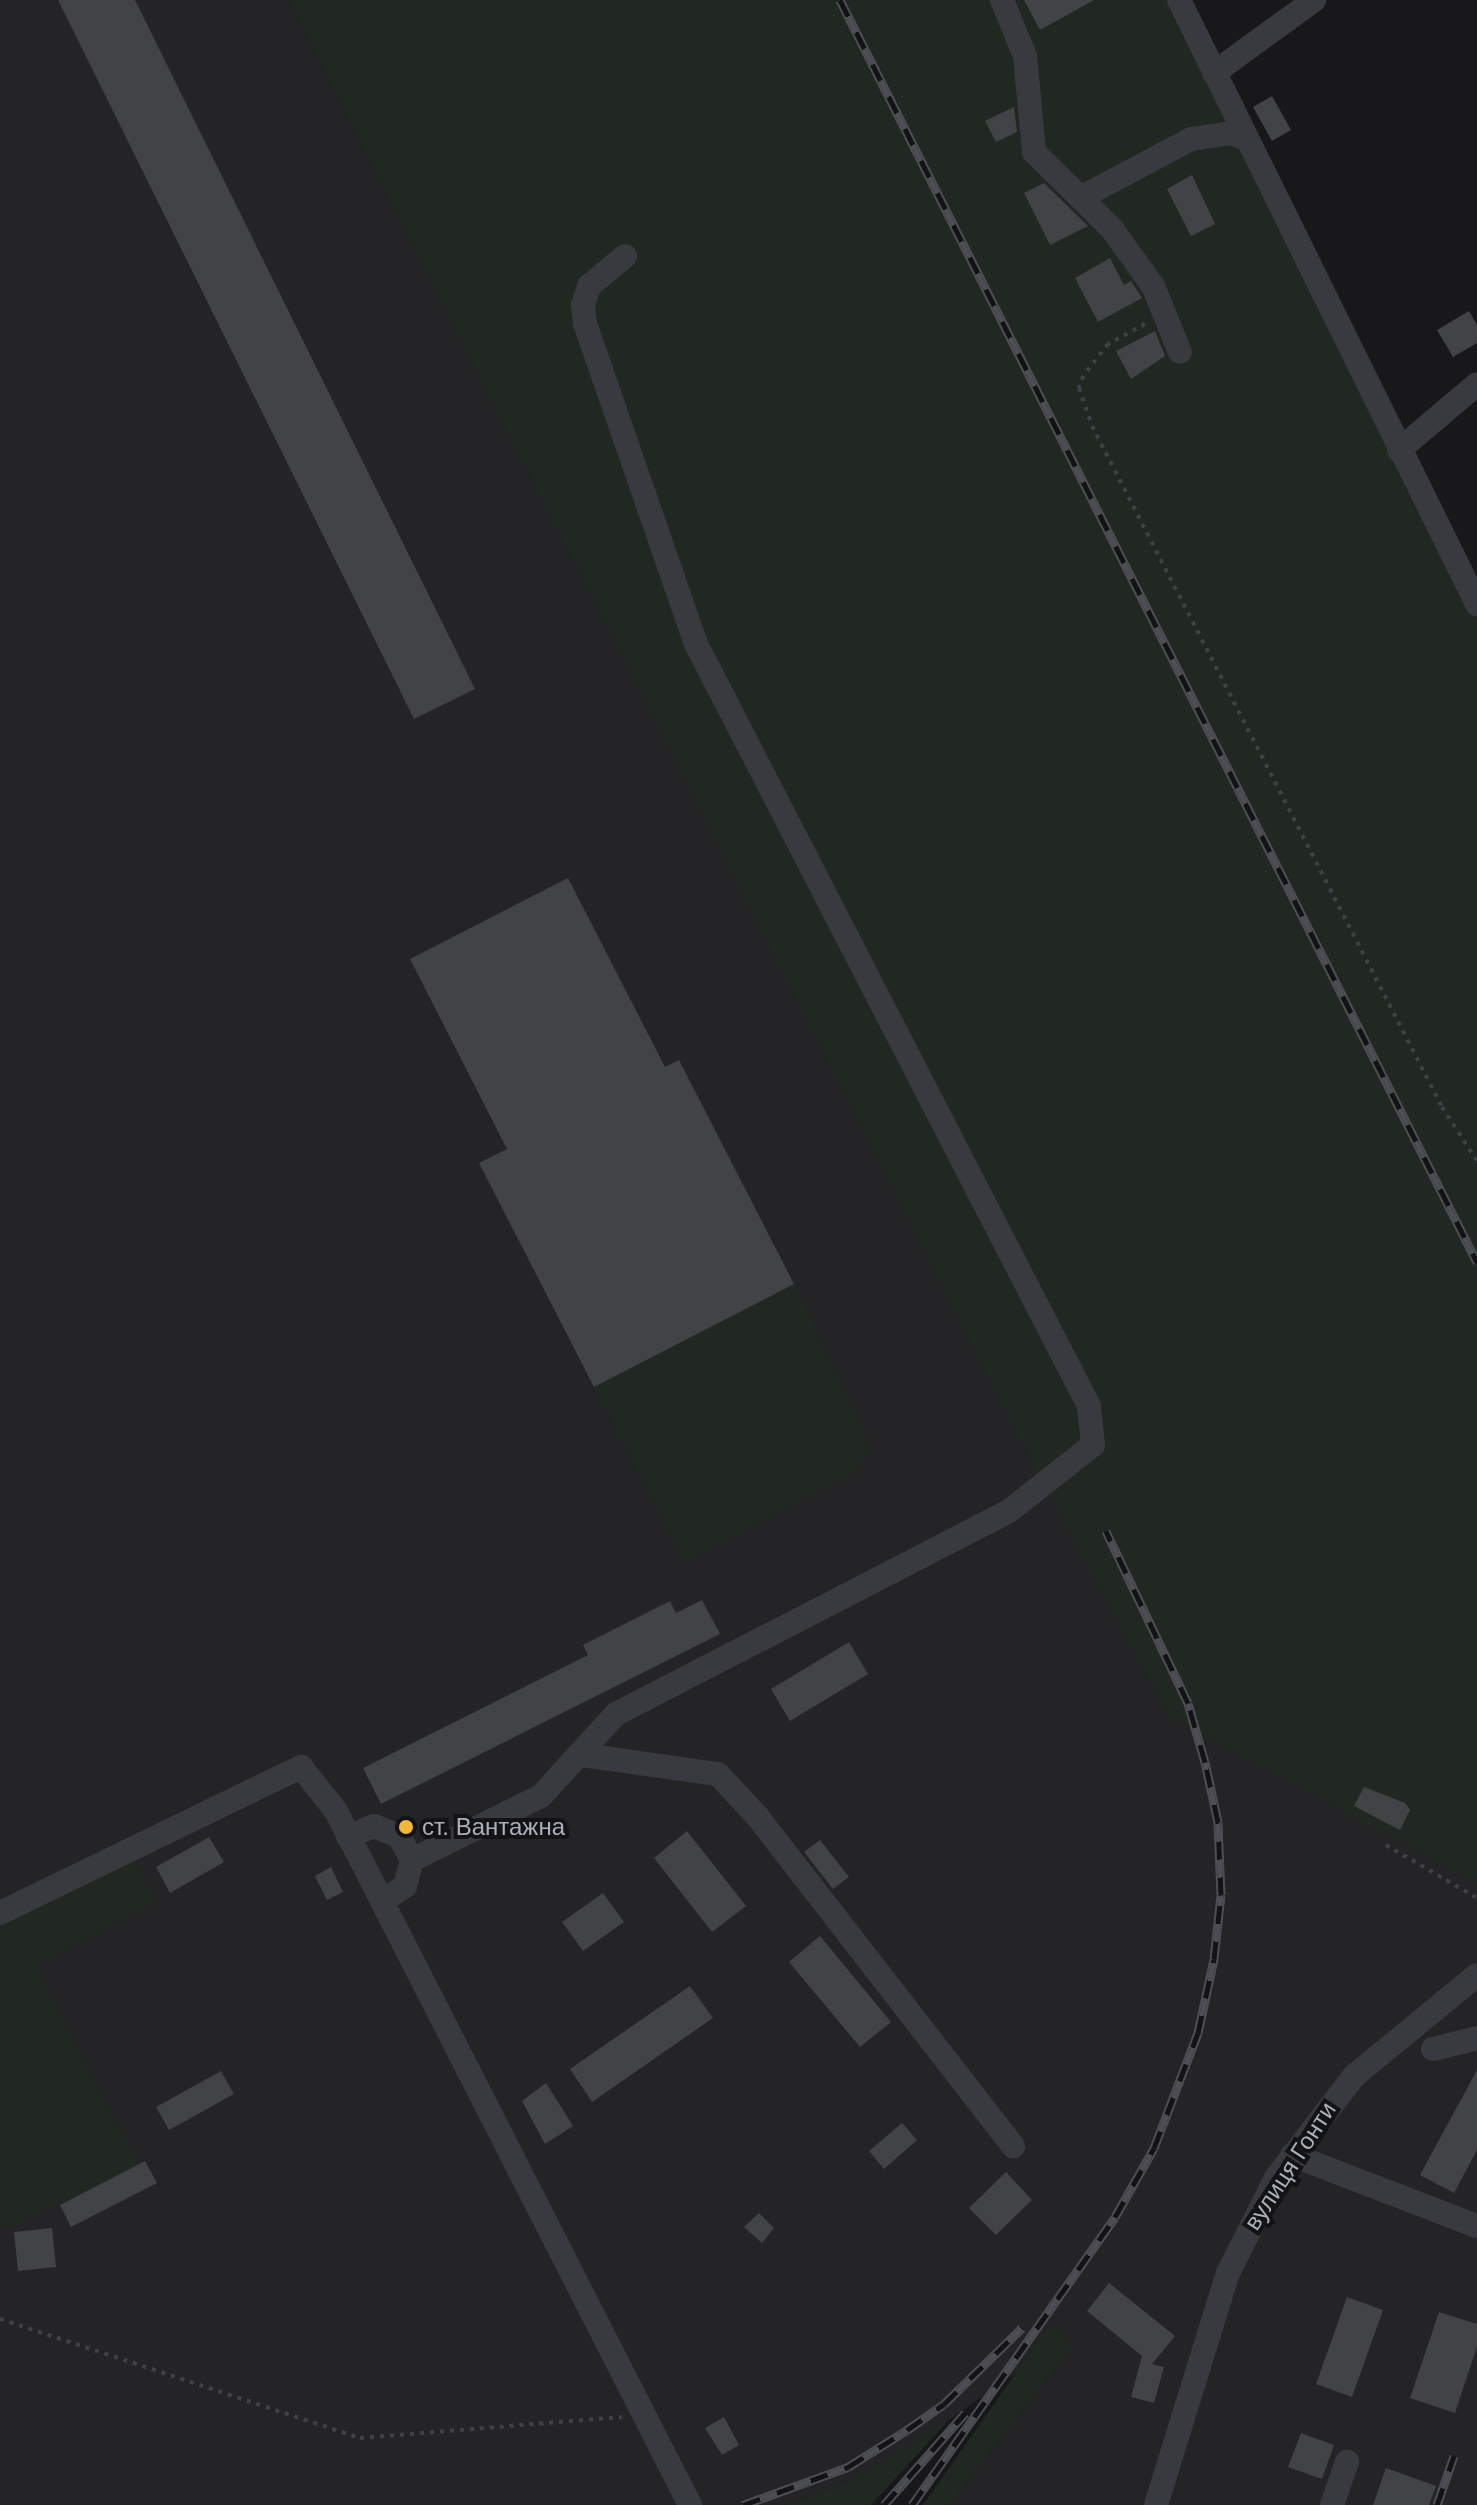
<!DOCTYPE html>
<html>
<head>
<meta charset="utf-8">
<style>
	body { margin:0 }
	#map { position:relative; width:1477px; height:2505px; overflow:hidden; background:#18181a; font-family:Arial,sans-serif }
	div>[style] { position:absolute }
	.built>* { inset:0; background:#242427 }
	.green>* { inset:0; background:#202821 }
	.building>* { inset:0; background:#424347 }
	.path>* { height:4px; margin-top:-2px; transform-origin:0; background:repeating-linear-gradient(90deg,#3f4146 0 4px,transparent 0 10px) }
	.minor>* { height:24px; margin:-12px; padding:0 12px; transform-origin:12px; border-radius:12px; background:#393a3f }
	.rail>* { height:9px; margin-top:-4.5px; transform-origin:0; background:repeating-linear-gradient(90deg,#131315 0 18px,#4c4e54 0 36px); box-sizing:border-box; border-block:2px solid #4c4e54 }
	.dots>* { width:22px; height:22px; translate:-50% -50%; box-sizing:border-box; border:4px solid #131315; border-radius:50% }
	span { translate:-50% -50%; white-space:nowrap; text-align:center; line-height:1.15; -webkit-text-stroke:8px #131315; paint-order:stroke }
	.poi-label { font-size:24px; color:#aaafba }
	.left { translate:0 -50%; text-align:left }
	.street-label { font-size:24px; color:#aaafba }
</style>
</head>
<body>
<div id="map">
	<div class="built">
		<div style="clip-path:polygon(0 0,288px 0,1045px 1484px,1477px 1883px,1477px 2505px,949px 2505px,1072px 2347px,1051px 2323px,1017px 2372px,892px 2460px,853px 2480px,784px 2505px,0 2505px)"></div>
	</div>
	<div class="green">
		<div style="clip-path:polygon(288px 0,1179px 0,1477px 604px,1477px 1883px,1169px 1717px,1033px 1464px)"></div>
		<div style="clip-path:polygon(794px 1284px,865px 1434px,869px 1453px,857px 1471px,689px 1560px,682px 1559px,594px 1387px)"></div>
		<div style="clip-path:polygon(129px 1851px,155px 1903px,35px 1966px,138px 2165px,12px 2227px,1px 2225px,0 1913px)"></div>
		<div style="clip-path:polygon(1051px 2323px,1073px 2346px,949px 2505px,923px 2505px)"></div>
		<div style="clip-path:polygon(949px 2420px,871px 2505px,784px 2505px,853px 2480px)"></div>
	</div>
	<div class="building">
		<div style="clip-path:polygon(58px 0,135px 0,475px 689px,414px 719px)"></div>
		<div style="clip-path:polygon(1024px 0,1094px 0,1040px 30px)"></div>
		<div style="clip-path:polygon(1272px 96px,1291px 130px,1272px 141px,1253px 107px)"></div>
		<div style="clip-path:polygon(1014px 107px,1017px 132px,996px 142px,985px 121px)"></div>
		<div style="clip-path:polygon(1192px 175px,1215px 224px,1191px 236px,1167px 189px)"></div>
		<div style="clip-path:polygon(1044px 183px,1088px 226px,1050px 245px,1024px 193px)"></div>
		<div style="clip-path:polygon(1110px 258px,1124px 285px,1131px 281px,1142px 298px,1098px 322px,1075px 278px)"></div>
		<div style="clip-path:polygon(1469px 311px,1477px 325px,1477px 343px,1453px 357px,1437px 330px)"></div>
		<div style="clip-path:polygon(1155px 331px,1165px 356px,1131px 379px,1116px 351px)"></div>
		<div style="clip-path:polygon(568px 878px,665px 1067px,679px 1060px,794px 1284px,594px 1387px,479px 1163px,507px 1149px,410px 959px)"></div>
		<div style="clip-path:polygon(702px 1600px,720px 1634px,381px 1804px,363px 1768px,588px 1655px,583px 1645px,670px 1601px,676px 1613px)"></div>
		<div style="clip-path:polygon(849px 1642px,868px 1674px,790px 1721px,771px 1689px)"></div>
		<div style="clip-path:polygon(1364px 1787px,1405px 1803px,1410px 1810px,1400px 1830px,1354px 1806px)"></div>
		<div style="clip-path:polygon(687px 1831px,746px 1906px,712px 1932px,654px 1858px)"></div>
		<div style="clip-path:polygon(209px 1837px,224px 1862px,170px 1893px,156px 1867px)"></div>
		<div style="clip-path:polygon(820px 1840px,849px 1877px,833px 1889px,804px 1852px)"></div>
		<div style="clip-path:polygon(331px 1867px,343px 1892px,327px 1900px,315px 1876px)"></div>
		<div style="clip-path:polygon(603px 1893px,624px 1922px,583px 1951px,562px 1922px)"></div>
		<div style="clip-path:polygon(820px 1936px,891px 2022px,860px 2047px,789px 1962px)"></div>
		<div style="clip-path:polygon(690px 1986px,713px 2018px,592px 2102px,570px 2069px)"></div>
		<div style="clip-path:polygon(1477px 2070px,1477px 2150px,1454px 2193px,1420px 2175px)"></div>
		<div style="clip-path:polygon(221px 2071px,234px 2094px,169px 2130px,156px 2107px)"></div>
		<div style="clip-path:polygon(546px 2083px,573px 2126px,545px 2144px,522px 2101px)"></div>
		<div style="clip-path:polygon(902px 2123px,917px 2140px,884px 2169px,869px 2151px)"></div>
		<div style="clip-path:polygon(145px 2161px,157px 2183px,71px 2227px,60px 2205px)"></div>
		<div style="clip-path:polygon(1006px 2172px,1032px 2200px,996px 2235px,969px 2208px)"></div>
		<div style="clip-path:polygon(759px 2213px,774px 2228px,762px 2243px,744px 2227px)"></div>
		<div style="clip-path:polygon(52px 2228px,56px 2267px,18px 2271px,14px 2232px)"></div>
		<div style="clip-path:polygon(1109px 2283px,1175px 2336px,1152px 2364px,1164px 2367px,1154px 2403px,1131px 2397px,1142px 2356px,1087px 2311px)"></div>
		<div style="clip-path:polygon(1347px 2297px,1383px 2310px,1352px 2397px,1316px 2384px)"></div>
		<div style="clip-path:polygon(1439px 2312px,1477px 2324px,1477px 2347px,1455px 2413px,1410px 2398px)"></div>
		<div style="clip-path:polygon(724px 2417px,739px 2445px,722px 2455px,705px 2428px)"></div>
		<div style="clip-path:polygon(1301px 2433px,1334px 2445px,1322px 2479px,1288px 2467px)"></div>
		<div style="clip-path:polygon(1386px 2468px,1436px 2486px,1429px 2505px,1373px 2505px)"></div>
	</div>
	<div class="path">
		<div style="left:1145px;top:324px;width:42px;rotate:151.6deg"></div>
		<div style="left:1108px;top:344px;width:41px;rotate:128deg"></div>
		<div style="left:1083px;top:376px;width:13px;rotate:108deg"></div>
		<div style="left:1079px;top:388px;width:40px;rotate:71.1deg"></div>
		<div style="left:1092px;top:426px;width:766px;rotate:62.8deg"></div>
		<div style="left:1442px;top:1107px;width:64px;rotate:57.1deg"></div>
		<div style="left:1386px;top:1845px;width:105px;rotate:30.2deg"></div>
		<div style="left:0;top:2319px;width:379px;rotate:18.3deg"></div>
		<div style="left:360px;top:2438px;width:263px;rotate:-4.6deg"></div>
	</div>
	<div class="minor">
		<div style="left:1002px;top:0;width:61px;rotate:67.7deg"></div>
		<div style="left:1025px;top:56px;width:96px;rotate:84.6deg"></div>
		<div style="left:1034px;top:152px;width:110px;rotate:44.6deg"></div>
		<div style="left:1112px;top:229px;width:70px;rotate:54.3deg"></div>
		<div style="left:1153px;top:286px;width:71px;rotate:67.8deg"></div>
		<div style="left:1179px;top:0;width:674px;rotate:63.74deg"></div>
		<div style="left:1214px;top:73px;width:124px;rotate:-36.1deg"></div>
		<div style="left:1082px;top:197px;width:123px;rotate:-28deg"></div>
		<div style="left:1191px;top:139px;width:40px;rotate:-8.5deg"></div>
		<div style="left:1231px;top:133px;width:17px;rotate:21deg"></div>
		<div style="left:1399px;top:450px;width:102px;rotate:-40.2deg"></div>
		<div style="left:582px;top:1755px;width:137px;rotate:8deg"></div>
		<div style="left:718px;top:1774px;width:57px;rotate:47.1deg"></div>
		<div style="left:757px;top:1816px;width:418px;rotate:52.2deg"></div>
		<div style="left:348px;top:1837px;width:28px;rotate:-23deg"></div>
		<div style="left:374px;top:1826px;width:27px;rotate:22deg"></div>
		<div style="left:399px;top:1836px;width:27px;rotate:62deg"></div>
		<div style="left:412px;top:1860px;width:27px;rotate:105deg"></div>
		<div style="left:405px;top:1886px;width:27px;rotate:146deg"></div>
		<div style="left:412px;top:1860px;width:144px;rotate:-26.4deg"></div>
		<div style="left:541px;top:1796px;width:111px;rotate:-47.6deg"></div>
		<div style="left:616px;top:1714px;width:442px;rotate:-27.3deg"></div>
		<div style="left:1009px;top:1511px;width:107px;rotate:-38.2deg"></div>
		<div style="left:1093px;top:1445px;width:39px;rotate:-96deg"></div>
		<div style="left:1089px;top:1406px;width:857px;rotate:-117.28deg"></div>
		<div style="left:696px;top:644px;width:339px;rotate:-109.1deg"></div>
		<div style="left:585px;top:324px;width:19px;rotate:-96deg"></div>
		<div style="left:583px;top:305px;width:20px;rotate:-72deg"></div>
		<div style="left:589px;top:286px;width:47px;rotate:-39.8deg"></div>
		<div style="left:0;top:1913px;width:335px;rotate:-25.9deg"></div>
		<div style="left:301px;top:1767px;width:56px;rotate:51.5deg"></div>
		<div style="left:336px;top:1811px;width:779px;rotate:62.97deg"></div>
		<div style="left:1433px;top:2049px;width:45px;rotate:-14deg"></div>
		<div style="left:1292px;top:2155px;width:198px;rotate:21deg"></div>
		<div style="left:1156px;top:2505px;width:243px;rotate:-72.8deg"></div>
		<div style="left:1228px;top:2273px;width:106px;rotate:-63.2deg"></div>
		<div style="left:1276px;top:2178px;width:128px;rotate:-52.6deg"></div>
		<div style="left:1354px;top:2076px;width:159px;rotate:-39.4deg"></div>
		<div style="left:1332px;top:2505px;width:46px;rotate:-70.8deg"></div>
	</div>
	<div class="rail">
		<div style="left:840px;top:0;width:1414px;rotate:63.22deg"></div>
		<div style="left:743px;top:2505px;width:112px;rotate:-19.9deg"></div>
		<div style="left:848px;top:2467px;width:70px;rotate:-32.1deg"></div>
		<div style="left:907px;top:2430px;width:45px;rotate:-35.1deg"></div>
		<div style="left:944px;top:2404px;width:109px;rotate:-44.3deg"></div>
		<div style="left:884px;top:2505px;width:123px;rotate:-48.6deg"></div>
		<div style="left:912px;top:2505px;width:352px;rotate:-54.8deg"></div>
		<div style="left:1115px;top:2217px;width:79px;rotate:-60.5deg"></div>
		<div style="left:1154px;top:2148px;width:123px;rotate:-69.1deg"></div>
		<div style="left:1198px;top:2033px;width:76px;rotate:-77.8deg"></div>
		<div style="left:1214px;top:1959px;width:64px;rotate:-83.8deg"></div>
		<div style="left:1221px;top:1895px;width:73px;rotate:-92.4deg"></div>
		<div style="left:1218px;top:1822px;width:61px;rotate:-102.2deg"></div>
		<div style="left:1205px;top:1762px;width:61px;rotate:-106.1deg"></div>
		<div style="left:1188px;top:1703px;width:191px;rotate:-115.5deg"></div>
		<div style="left:1437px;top:2505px;width:52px;rotate:-70.9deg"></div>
	</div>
	<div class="dots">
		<div style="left:406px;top:1827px;background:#f3b738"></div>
	</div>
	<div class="poi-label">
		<span class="left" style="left:422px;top:1827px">ст. Вантажна</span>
	</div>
	<div class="street-label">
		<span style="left:1290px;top:2166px;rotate:-57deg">вулиця Гонти</span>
	</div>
</div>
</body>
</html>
